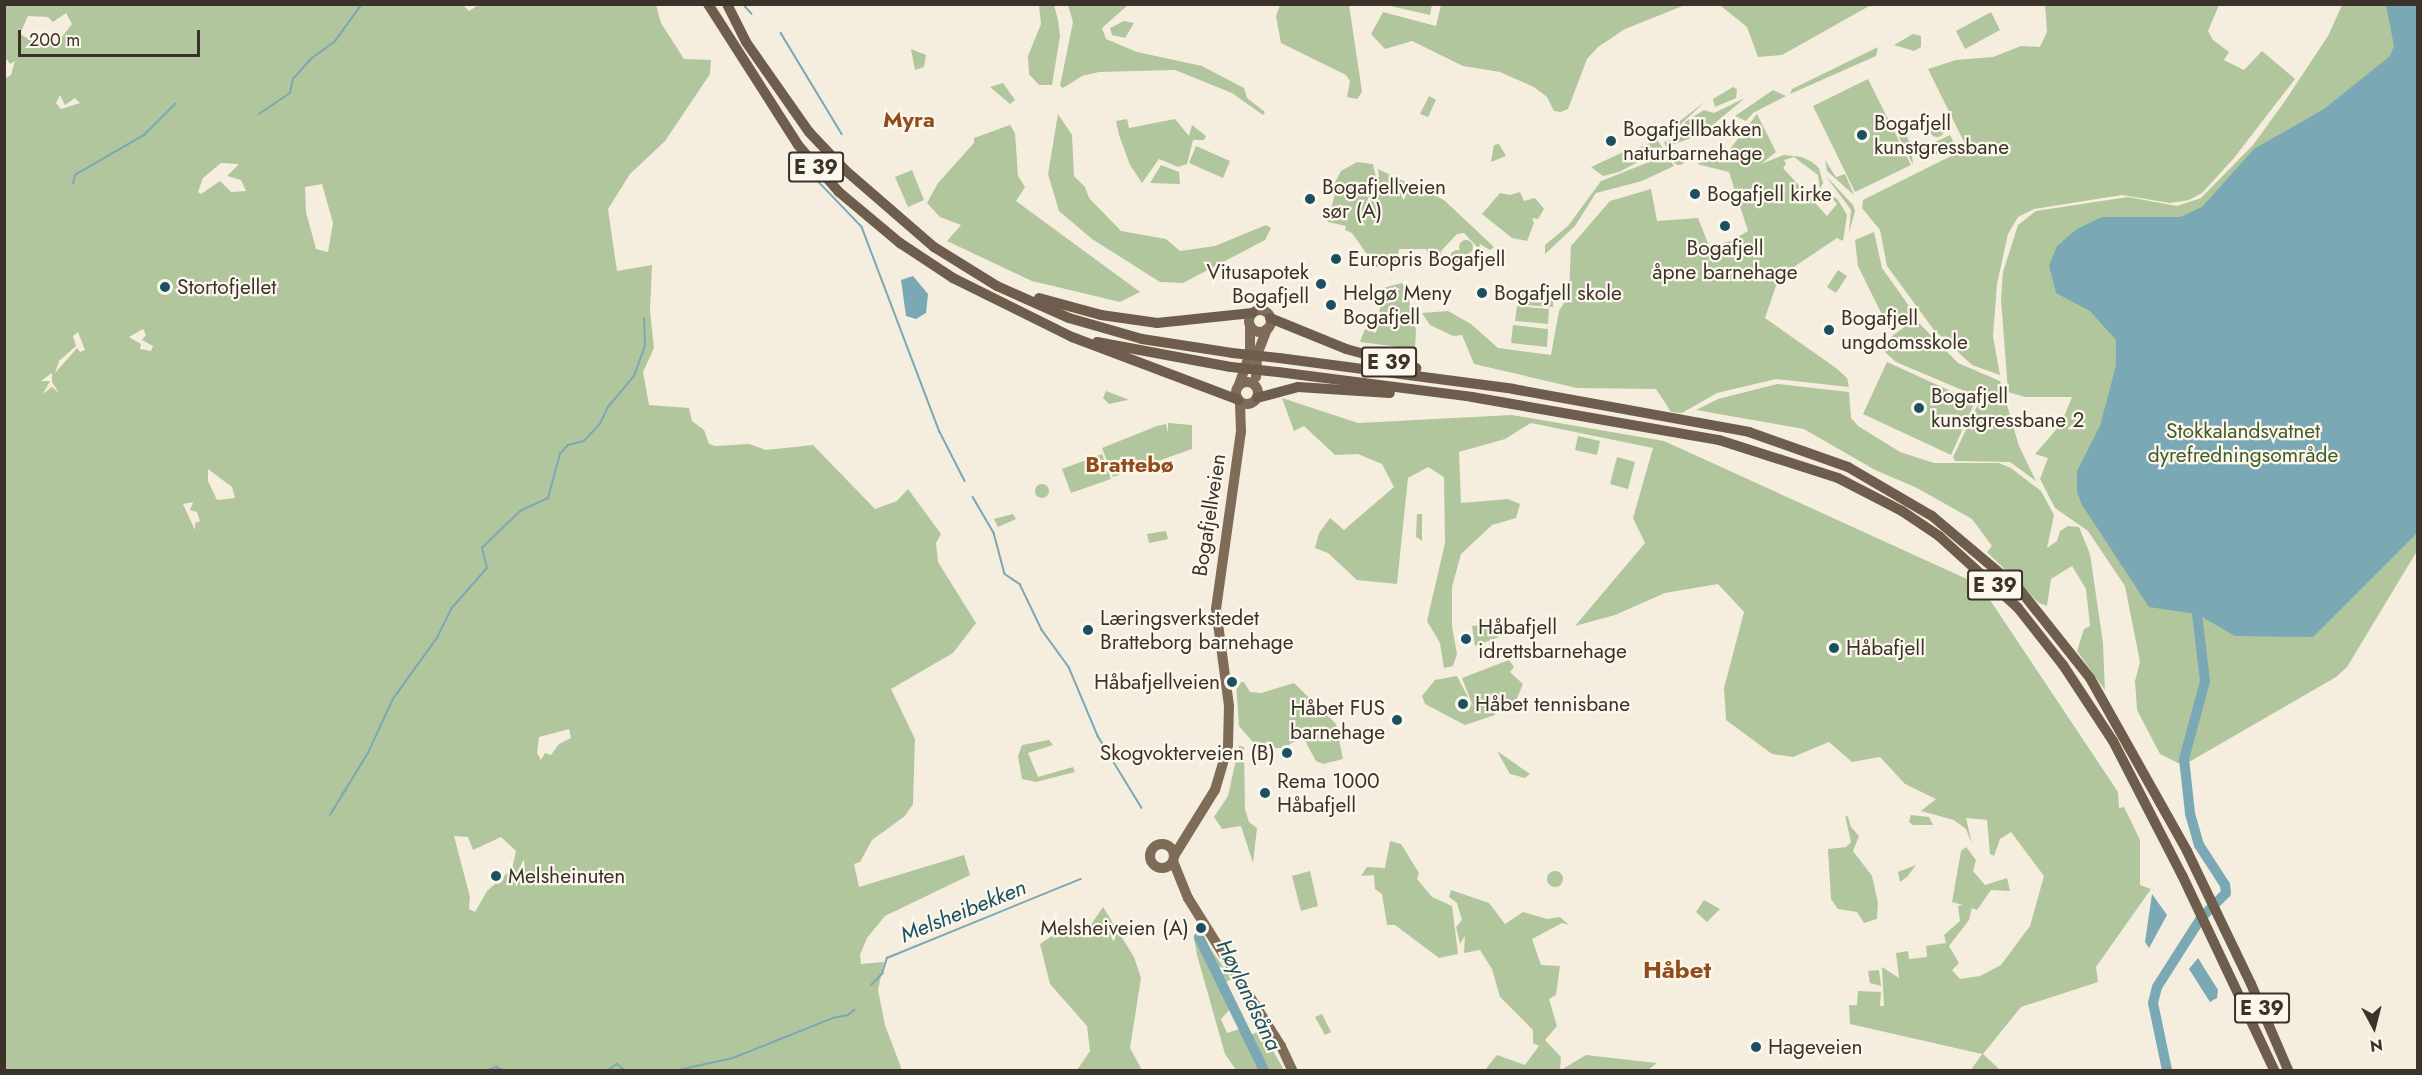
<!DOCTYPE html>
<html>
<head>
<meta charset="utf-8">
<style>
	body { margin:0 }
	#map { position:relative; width:2422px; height:1075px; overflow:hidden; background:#f5eedf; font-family:Jost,sans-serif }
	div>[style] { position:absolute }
	.green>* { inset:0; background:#b1c69d }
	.round { border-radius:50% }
	.water>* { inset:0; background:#7ba8b5 }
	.stream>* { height:1.5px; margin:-0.75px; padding:0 0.75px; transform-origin:0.75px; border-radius:0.75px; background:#7ba8b5 }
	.river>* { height:10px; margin:-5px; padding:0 5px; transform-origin:5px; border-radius:5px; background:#7ba8b5 }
	.primary>* { height:10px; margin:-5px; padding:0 5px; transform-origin:5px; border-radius:5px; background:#7e6c59 }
	.primary>.ring { margin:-5px; padding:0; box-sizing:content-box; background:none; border:10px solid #7e6c59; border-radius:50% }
	.trunk>* { height:10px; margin:-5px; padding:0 5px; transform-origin:5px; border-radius:5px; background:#6e5d4c }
	.trunk-bridge>* { height:10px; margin:-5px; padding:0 5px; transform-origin:5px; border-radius:5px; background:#6e5d4c }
	.dots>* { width:16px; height:16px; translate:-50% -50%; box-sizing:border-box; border:3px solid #fcf7ec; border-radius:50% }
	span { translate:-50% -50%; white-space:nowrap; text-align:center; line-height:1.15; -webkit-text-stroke:4.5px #fcf7ec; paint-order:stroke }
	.shield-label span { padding:2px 4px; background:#fcf7ec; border:2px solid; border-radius:4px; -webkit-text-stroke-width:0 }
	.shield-label { font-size:20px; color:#3b3229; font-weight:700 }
	.poi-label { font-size:21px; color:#3b3229 }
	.left { translate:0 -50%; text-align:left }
	.right { translate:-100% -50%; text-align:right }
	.park-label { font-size:21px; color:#415c2b }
	.street-label { font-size:21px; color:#3b3229 }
	.neighbourhood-label { font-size:22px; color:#914c1b; font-weight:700 }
	.water-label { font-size:22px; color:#1b5061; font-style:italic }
	.quarter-label { font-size:24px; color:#914c1b; font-weight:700 }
	.frame { position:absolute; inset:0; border:6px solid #3b3229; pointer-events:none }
	.north { position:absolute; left:2344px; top:997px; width:60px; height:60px; -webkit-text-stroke:4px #fcf7ec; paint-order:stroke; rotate:173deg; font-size:16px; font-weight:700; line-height:24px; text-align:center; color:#3b3229 }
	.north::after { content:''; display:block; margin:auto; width:21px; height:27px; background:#3b3229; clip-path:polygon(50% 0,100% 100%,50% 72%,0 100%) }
	.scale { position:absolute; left:18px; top:30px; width:182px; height:27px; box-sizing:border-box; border:3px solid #3b3229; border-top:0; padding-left:8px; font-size:18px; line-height:21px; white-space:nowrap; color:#3b3229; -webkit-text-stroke:4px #fcf7ec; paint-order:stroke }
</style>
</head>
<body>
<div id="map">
	<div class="green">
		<div style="clip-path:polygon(evenodd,463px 5px,469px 11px,480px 4px,656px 5px,661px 23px,684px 59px,711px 60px,710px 74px,665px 141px,630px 174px,608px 209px,617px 271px,652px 265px,650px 311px,654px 348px,643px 372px,649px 405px,689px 408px,692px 421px,704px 430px,709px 444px,715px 446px,749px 444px,766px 450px,813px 445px,875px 509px,897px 501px,908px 489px,941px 534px,936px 543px,938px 562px,976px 623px,953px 653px,891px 689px,915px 739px,913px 804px,905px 816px,872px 840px,860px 862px,854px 864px,859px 887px,964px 855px,970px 875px,885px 916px,867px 938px,860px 955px,861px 964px,884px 962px,878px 990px,885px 1025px,902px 1070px,5px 1070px,4px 79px,11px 75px,15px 61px,10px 64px,5px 57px,5px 5px,463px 5px,66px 13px,72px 24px,58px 42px,42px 47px,20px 34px,28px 16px,48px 17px,53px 22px,66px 13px,463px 5px,60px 95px,65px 105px,75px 98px,80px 103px,61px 109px,56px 103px,60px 95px,463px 5px,221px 163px,239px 164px,227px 176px,241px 180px,246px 191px,231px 192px,220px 181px,201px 194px,198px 192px,203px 178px,221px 163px,463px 5px,322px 184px,333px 223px,328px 252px,316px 249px,306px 212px,305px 187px,322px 184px,463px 5px,143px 329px,146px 335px,142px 340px,153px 346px,151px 351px,140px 349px,141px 344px,129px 337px,143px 329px,463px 5px,78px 332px,85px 350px,80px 352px,77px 348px,55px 373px,59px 361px,76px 346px,73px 336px,78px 332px,463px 5px,52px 373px,52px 382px,59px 393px,52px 387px,43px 394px,50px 381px,41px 381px,52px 373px,463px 5px,208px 469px,232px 487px,235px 498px,217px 500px,208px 481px,208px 469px,463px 5px,193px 502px,190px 510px,197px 512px,200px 521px,195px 523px,195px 530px,183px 504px,193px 502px,463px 5px,569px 729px,571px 738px,559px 744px,551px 755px,545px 753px,541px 760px,537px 753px,539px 737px,569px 729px,463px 5px,454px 836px,468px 837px,473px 850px,501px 837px,516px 851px,512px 869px,487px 891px,475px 912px,469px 909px,470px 897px,454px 836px)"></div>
		<div style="clip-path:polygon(1039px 5px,1054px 5px,1058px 20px,1060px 36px,1052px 85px,1039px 85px,1029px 74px,1028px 56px,1041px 24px)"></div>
		<div style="clip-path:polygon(1068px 5px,1128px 5px,1102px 28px,1106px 39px,1137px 52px,1202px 66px,1244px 88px,1247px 98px,1265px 112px,1263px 115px,1232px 93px,1175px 70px,1099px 72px,1082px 76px,1063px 88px,1060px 86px,1073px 22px)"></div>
		<div style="clip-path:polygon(1280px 5px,1349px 5px,1362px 92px,1357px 99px,1347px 97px,1350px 81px,1346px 75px,1281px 43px,1276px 16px)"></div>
		<div style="clip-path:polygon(1386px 5px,1386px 4px,1432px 5px,1430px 15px)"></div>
		<div style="clip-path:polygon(1441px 5px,1441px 4px,1685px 5px,1625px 29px,1598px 47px,1587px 59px,1568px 109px,1561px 112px,1554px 111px,1547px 97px,1534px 87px,1500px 72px,1463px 66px,1412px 41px,1385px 49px,1371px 34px,1383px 12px,1436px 26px)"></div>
		<div style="clip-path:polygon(1871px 5px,1782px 55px,1758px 57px,1747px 27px,1721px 6px)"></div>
		<div style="clip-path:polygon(2045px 5px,2219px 5px,2208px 31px,2213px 40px,2229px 52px,2224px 60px,2244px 70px,2262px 51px,2295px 79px,2234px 158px,2202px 193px,2189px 200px,2170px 203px,2122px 195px,2034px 209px,2018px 217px,2008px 234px,1997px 284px,1993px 336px,2000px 375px,1972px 365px,1934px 330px,1887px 266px,1880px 230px,1862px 208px,1863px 200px,1967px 148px,1928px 69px,1956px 60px,1993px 57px,2021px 46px,2040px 47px,2047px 32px)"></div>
		<div style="clip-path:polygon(2342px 5px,2417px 5px,2417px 551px,2347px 667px,2336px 677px,2189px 762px,2180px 764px,2160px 754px,2137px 710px,2135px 681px,2140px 662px,2125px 586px,2088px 531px,2055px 508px,2040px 479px,2048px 458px,2035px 454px,2061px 424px,2072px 397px,2025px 397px,2008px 392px,2001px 299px,2003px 272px,2018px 225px,2036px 211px,2128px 197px,2177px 206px,2201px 198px,2253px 145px,2285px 101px,2328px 36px)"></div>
		<div style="clip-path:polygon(1991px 12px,2000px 30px,1965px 49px,1956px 31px)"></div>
		<div style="clip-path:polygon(1124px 21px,1134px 23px,1125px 38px,1112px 35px,1110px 28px)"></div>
		<div style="clip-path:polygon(1913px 34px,1921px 36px,1921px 47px,1914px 51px,1894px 45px)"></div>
		<div style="clip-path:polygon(1878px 47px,1876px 56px,1790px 94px,1792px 89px)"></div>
		<div style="clip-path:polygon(911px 49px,926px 55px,924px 67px,915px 70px)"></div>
		<div style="clip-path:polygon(1868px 79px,1911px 165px,1855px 192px,1813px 106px)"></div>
		<div style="clip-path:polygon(1003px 83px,1015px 100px,1010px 104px,990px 87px)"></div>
		<div style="clip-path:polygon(1733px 87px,1737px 89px,1736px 98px,1715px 107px,1713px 99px)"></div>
		<div style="clip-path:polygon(1773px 90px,1786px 96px,1753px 113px,1746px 121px,1735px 116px)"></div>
		<div style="clip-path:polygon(1429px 96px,1436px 100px,1428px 117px,1420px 114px)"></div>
		<div style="clip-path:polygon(1745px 98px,1702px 134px,1666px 147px,1664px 142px,1680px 137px,1685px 122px,1704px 110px,1714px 113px)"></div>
		<div style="clip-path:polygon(1706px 101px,1681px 124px,1674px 135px,1659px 137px)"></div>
		<div style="clip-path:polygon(1058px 114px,1072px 135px,1074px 176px,1085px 187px,1089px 198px,1121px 231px,1166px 239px,1180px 251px,1215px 246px,1266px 225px,1271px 228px,1265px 240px,1183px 283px,1160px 282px,1092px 239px,1059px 211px,1048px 174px)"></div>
		<div style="clip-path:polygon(1757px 114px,1776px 152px,1761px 164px,1784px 155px,1802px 157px,1812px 162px,1819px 168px,1823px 183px,1820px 189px,1818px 175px,1794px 157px,1784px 160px,1786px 164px,1783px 168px,1827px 216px,1837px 204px,1829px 195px,1825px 197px,1828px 192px,1838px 200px,1847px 215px,1843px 241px,1837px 238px,1779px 277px,1765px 318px,1836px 368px,1847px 378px,1849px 387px,1776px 379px,1717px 393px,1682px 413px,1671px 412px,1656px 389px,1577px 388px,1474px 364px,1462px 335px,1453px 336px,1430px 325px,1422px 313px,1448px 311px,1471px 324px,1498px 348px,1551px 355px,1559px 311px,1569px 295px,1571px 246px,1610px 201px,1651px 189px,1657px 221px,1698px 218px,1709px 246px,1731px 241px,1748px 231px,1729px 172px,1697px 164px,1730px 149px)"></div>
		<div style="clip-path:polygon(1127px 119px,1129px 128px,1175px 119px,1189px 136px,1192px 125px,1206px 136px,1204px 140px,1193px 140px,1187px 164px,1178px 167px,1159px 159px,1142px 183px,1130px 165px,1119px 135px,1116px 121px)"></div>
		<div class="round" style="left:1930px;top:123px;width:14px;height:14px"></div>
		<div style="clip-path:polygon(1900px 123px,1911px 145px,1913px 165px,1893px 125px)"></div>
		<div style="clip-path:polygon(1010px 125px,1015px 133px,1018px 176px,1025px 187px,1016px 201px,1140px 292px,1120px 302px,1032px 281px,947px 241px,961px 225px,940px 217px,927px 203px,938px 183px,974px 143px,974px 138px)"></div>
		<div style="clip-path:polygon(1950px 135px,1955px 145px,1926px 159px,1921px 149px)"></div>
		<div style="clip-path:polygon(1657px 140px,1665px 151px,1644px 158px,1641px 147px)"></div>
		<div style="clip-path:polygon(1499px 144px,1506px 156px,1491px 162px,1494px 145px)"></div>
		<div style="clip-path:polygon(1196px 146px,1230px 161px,1223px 178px,1189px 163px)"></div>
		<div style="clip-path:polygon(1632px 148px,1636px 163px,1619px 172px,1603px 176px,1591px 167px)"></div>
		<div class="round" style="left:1672px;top:151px;width:14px;height:14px"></div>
		<div style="clip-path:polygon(1667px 155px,1663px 163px,1670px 160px,1674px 166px,1642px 181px,1596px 193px,1575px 226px,1545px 254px,1545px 245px,1568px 226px,1601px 181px)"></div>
		<div style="clip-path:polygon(1825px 160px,1836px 177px,1845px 174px,1854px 195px,1827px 171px)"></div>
		<div style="clip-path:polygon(1357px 162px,1373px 164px,1376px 178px,1379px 177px,1378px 169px,1444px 200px,1494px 247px,1490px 250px,1480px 244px,1479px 249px,1464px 233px,1457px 234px,1441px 251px,1439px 263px,1431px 262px,1426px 249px,1399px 249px,1397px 262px,1376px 267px,1352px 233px,1345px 230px,1346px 226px,1328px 222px,1335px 193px,1330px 192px,1341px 171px)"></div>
		<div style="clip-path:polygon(1161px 165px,1179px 172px,1180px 184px,1150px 183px)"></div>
		<div style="clip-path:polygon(912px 170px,924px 200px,908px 207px,895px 177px)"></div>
		<div style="clip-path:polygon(1825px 175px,1853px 205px,1855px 211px,1849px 233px,1851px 210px)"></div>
		<div style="clip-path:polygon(1520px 192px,1524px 201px,1535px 198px,1544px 209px,1538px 219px,1532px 218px,1534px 223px,1527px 241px,1512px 238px,1482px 214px,1500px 193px,1510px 195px)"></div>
		<div style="clip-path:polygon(1874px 232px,1882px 268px,1914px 313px,1890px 331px,1858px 266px,1855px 240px)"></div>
		<div class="round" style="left:1459px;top:240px;width:14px;height:14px"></div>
		<div class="round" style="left:1450px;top:250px;width:16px;height:16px"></div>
		<div style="clip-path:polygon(1838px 270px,1847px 276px,1836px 293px,1827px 287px)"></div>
		<div style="clip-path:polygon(1402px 283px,1407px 291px,1416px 330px,1415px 349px,1360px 342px,1365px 329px,1376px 333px,1383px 288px)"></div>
		<div style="clip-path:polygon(1519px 291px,1553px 295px,1553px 307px,1525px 305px)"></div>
		<div style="clip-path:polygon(1517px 306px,1549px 309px,1548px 324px,1515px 321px)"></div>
		<div style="clip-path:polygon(1915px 319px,1958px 363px,2000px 381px,2019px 446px,2036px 481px,2010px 462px,1955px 461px,1953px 457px,1981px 398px,1896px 362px,1885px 352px,1883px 343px)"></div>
		<div style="clip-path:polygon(1513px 325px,1548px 329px,1547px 347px,1511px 343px)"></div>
		<div style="clip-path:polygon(1887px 362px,1975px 402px,1951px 455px,1863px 414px)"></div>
		<div style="clip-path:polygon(1777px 384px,1849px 392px,1851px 418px,1858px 426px,1900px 452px,1934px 463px,1999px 463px,2011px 468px,2041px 491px,2054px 515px,2047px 548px,2057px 541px,2060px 531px,2068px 526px,2079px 527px,2090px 554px,2103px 643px,2105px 690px,2077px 651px,2084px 629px,2090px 626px,2086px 589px,2072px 566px,2051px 579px,2047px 606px,2039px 603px,1987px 552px,1992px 546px,1972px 519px,1917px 488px,1875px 470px,1804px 429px,1696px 410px,1718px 399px)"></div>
		<div style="clip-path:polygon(1106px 391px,1127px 399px,1128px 400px,1109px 404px,1103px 398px)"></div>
		<div style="clip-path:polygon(1282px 398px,1358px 423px,1512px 415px,1664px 441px,1980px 585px,2118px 792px,2119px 808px,2124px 807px,2140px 840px,2140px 885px,2151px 889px,2096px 967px,2098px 982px,2021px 1007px,1983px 1054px,2000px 1070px,1971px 1070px,1982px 1054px,1850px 1024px,1849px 1005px,1857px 1005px,1858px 991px,1881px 992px,1880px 1006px,1884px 1006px,1882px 967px,1899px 978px,1896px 953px,1908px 951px,1909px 959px,1927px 957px,1926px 946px,1946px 943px,1944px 935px,1960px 921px,1958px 906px,1963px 905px,1952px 902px,1961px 851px,1966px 847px,1976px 860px,1973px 871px,1985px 885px,2007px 878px,2010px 891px,1991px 890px,1977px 910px,1972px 908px,1969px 920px,1949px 946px,1959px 963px,1952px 970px,1960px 979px,1980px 976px,2001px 965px,2030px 926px,2044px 876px,2011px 832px,2000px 839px,1994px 856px,1990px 854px,1987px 820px,1966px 818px,1972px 844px,1966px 829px,1954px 820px,1921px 811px,1936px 799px,1905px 784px,1880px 757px,1852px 762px,1829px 742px,1793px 757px,1772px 754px,1726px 720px,1724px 688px,1744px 612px,1718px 584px,1665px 593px,1615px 615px,1575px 626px,1645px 543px,1633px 518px,1653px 448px,1531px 423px,1505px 439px,1459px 452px,1461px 503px,1508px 499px,1520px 504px,1516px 518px,1492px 525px,1461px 554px,1452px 587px,1452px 626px,1457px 654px,1453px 666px,1444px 668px,1440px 643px,1427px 621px,1445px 543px,1444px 477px,1428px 467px,1408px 478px,1397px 584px,1357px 580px,1328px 553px,1315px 548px,1319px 533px,1330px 518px,1344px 530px,1394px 487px,1382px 464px,1358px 454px,1335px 455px,1304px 426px,1294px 431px)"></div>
		<div style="clip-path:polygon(1168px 423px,1192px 425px,1192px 449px,1113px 477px,1102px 448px,1157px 426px,1166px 424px,1168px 433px)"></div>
		<div style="clip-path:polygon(1578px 436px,1600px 441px,1597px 455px,1575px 450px)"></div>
		<div style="clip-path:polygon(1102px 454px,1111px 479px,1071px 493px,1062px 469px)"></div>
		<div style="clip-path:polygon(1617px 457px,1635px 462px,1628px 489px,1610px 484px)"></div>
		<div class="round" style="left:1035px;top:484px;width:14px;height:14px"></div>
		<div style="clip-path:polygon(1013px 514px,1016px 519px,998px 527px,994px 519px)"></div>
		<div style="clip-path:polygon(1417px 514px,1422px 514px,1422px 541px,1416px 537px)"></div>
		<div style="clip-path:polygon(1166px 531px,1168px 539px,1149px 543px,1147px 534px)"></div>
		<div style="clip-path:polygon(1491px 624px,1499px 637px,1475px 646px,1472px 626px)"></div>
		<div style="clip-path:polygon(1509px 660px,1514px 667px,1510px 672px,1523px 684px,1511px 712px,1494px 701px,1495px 715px,1465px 725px,1425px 704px,1422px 696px,1435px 680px,1457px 676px,1474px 709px,1462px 678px)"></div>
		<div style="clip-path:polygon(1244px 682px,1250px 692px,1261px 693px,1294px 683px,1336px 724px,1343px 759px,1323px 764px,1316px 761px,1303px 737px,1283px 748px,1258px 748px,1239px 726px,1236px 683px)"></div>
		<div style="clip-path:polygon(1049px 740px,1053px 745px,1028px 753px,1038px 777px,1073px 767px,1075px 772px,1036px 782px,1022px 779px,1018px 756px,1022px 745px)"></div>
		<div style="clip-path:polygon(1239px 746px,1244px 747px,1245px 809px,1249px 822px,1257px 828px,1253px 863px,1241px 826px,1222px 829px,1214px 817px,1228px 796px)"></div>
		<div style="clip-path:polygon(1497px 751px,1530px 774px,1525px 778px,1510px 774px)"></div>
		<div style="clip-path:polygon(1845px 815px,1848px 817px,1851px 827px,1859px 836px,1853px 851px,1872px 876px,1878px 903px,1877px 919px,1864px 923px,1857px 912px,1838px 909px,1831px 899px,1828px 849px,1846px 847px,1851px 842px)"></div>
		<div style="clip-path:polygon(1911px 815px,1929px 817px,1933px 825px,1913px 825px,1909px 822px)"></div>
		<div style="clip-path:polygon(1390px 841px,1401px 844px,1419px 873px,1417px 879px,1432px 897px,1452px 906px,1458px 954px,1439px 958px,1395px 925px,1387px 925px,1382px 894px,1375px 889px,1374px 875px,1361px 876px,1367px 867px,1385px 868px)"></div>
		<div style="clip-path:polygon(1916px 865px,1907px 877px,1900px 882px,1898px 872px)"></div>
		<div class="round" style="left:1547px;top:871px;width:16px;height:16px"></div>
		<div style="clip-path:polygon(1310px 871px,1318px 906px,1301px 911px,1292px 876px)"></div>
		<div style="clip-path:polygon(1451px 890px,1489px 903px,1505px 924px,1523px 912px,1547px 919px,1560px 917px,1569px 925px,1562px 923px,1532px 939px,1541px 965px,1560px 966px,1556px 995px,1549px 999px,1557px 1026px,1545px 1040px,1561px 1057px,1560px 1070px,1485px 1070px,1497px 1055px,1525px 1065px,1539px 1046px,1533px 1043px,1533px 1030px,1500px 997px,1492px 969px,1480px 950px,1464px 953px,1465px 936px,1460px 944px,1456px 927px,1462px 920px,1457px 903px,1449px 897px)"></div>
		<div style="clip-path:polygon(1704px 900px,1720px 909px,1707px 922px,1696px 912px)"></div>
		<div style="clip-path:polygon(1103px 907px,1134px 957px,1141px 978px,1130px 1048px,1142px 1070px,1077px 1070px,1090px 1051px,1087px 1026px,1050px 984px,1040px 944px,1059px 931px,1072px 929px,1084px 935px)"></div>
		<div style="clip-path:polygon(1202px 937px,1232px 979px,1221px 984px,1232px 1007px,1221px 1019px,1227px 1033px,1246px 1027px,1251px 1035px,1261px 1030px,1284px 1070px,1236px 1070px,1225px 1054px,1197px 955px,1194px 938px)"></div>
		<div style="clip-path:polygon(1879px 970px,1881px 986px,1870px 983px,1868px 971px)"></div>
		<div style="clip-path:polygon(1322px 1014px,1331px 1032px,1325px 1035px,1315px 1017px)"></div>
		<div style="clip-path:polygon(1586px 1055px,1621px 1059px,1657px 1063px,1648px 1070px,1561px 1070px)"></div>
	</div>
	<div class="water">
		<div style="clip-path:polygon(2386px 5px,2417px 5px,2417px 533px,2313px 637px,2235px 636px,2197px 614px,2149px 607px,2082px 505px,2077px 492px,2077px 471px,2100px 426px,2116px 365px,2116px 340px,2090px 311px,2056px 293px,2049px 266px,2057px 246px,2077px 229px,2102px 217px,2180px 217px,2202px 207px,2254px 149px,2324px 109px,2390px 56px,2394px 46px)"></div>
		<div style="clip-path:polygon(913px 276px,928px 294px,926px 313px,916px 319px,906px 316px,901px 280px)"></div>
		<div style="clip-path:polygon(2152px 894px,2167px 915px,2149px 948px,2145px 942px)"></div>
		<div style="clip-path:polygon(2198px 958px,2218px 990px,2217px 998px,2210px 1002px,2189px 969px)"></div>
	</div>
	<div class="stream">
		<div style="left:743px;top:4px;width:13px;rotate:48deg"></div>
		<div style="left:781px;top:33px;width:118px;rotate:58.9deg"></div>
		<div style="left:259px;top:114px;width:37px;rotate:-34deg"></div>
		<div style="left:290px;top:93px;width:14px;rotate:-78deg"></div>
		<div style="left:293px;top:79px;width:28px;rotate:-48deg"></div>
		<div style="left:312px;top:58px;width:29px;rotate:-36deg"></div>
		<div style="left:335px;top:41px;width:46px;rotate:-53.9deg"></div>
		<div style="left:816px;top:179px;width:66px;rotate:46.2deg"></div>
		<div style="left:862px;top:227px;width:219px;rotate:69.2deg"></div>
		<div style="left:940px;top:432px;width:55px;rotate:63deg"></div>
		<div style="left:73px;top:184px;width:9px;rotate:-77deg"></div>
		<div style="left:75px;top:175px;width:80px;rotate:-30.1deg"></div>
		<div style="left:144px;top:135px;width:44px;rotate:-45deg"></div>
		<div style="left:973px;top:497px;width:42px;rotate:59.7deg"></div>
		<div style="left:994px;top:533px;width:42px;rotate:75deg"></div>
		<div style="left:1005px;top:574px;width:18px;rotate:34deg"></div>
		<div style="left:1020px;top:584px;width:51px;rotate:64.4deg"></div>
		<div style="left:1042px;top:630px;width:46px;rotate:53.9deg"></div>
		<div style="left:1069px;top:667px;width:75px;rotate:67.2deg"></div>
		<div style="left:1098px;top:736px;width:84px;rotate:58.6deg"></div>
		<div style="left:330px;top:815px;width:73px;rotate:-58.5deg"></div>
		<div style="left:368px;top:753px;width:60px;rotate:-65.2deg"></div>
		<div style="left:393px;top:699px;width:75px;rotate:-54.2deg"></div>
		<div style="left:437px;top:638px;width:32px;rotate:-64deg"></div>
		<div style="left:451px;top:609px;width:55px;rotate:-48.7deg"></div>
		<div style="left:487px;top:568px;width:21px;rotate:-104deg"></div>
		<div style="left:482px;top:548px;width:53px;rotate:-44.2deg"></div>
		<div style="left:520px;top:511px;width:31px;rotate:-25deg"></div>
		<div style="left:548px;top:498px;width:46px;rotate:-74.7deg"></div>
		<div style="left:560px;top:454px;width:12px;rotate:-48deg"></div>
		<div style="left:568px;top:445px;width:16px;rotate:-14deg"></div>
		<div style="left:584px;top:441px;width:23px;rotate:-47deg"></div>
		<div style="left:600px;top:424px;width:19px;rotate:-65deg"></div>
		<div style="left:608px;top:407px;width:40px;rotate:-50deg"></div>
		<div style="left:634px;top:376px;width:32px;rotate:-70deg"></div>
		<div style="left:645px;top:346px;width:27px;rotate:-92deg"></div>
		<div style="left:871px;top:985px;width:16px;rotate:-45deg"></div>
		<div style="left:882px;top:974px;width:17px;rotate:-73deg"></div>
		<div style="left:887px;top:958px;width:209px;rotate:-22.2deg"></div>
		<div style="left:488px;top:1070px;width:9px;rotate:-21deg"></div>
		<div style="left:496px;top:1067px;width:8px;rotate:23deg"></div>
		<div style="left:608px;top:1070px;width:11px;rotate:-34deg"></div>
		<div style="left:617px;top:1064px;width:10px;rotate:37deg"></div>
		<div style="left:678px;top:1070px;width:56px;rotate:-12.3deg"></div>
		<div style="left:733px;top:1058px;width:108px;rotate:-21.8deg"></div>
		<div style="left:833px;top:1018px;width:15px;rotate:-11deg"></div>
		<div style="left:848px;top:1015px;width:8px;rotate:-40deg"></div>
	</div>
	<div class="river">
		<div style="left:1199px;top:937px;width:148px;rotate:64deg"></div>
		<div style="left:2167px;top:1070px;width:68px;rotate:-101.8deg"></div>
		<div style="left:2153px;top:1003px;width:16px;rotate:-76deg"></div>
		<div style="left:2157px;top:987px;width:82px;rotate:-57.5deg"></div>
		<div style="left:2201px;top:918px;width:35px;rotate:-45deg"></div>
		<div style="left:2226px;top:893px;width:8px;rotate:-97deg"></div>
		<div style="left:2225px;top:885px;width:48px;rotate:-123deg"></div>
		<div style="left:2199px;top:845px;width:33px;rotate:-106deg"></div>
		<div style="left:2190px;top:813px;width:54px;rotate:-96.3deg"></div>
		<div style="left:2184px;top:759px;width:81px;rotate:-74.9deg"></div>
		<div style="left:2205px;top:681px;width:67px;rotate:-96.8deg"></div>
	</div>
	<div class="primary">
		<div class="ring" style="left:1249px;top:310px;width:12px;height:12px"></div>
		<div style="left:1256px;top:377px;width:22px;rotate:-87deg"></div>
		<div style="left:1257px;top:355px;width:28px;rotate:-69deg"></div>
		<div class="ring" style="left:1236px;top:382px;width:12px;height:12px"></div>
		<div style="left:1239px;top:385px;width:34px;rotate:-71deg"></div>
		<div style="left:1250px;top:353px;width:26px;rotate:-90deg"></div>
		<div class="ring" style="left:1150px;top:844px;width:14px;height:14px"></div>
		<div style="left:1174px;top:856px;width:78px;rotate:-58.2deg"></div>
		<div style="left:1215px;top:790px;width:46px;rotate:-73.5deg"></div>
		<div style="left:1228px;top:746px;width:40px;rotate:-88.6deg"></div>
		<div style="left:1229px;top:706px;width:98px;rotate:-97.6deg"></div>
		<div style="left:1216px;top:609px;width:179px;rotate:-82deg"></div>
		<div style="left:1241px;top:432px;width:30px;rotate:-92deg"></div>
		<div style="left:1173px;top:861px;width:40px;rotate:68deg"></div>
		<div style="left:1188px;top:898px;width:175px;rotate:57.9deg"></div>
		<div style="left:1281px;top:1046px;width:26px;rotate:65deg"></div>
	</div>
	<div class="trunk">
		<div style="left:708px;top:4px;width:167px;rotate:57.4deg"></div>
		<div style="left:798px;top:145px;width:62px;rotate:48.9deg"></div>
		<div style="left:839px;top:192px;width:80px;rotate:39.9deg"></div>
		<div style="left:900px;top:243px;width:64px;rotate:33.4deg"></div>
		<div style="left:953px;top:278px;width:133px;rotate:26.4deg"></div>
		<div style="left:1072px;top:337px;width:178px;rotate:20.7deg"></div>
		<div style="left:727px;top:4px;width:42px;rotate:63.4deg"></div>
		<div style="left:746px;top:42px;width:110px;rotate:55deg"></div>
		<div style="left:809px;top:132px;width:52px;rotate:46.5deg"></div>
		<div style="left:845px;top:170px;width:118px;rotate:40.9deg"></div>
		<div style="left:934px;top:247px;width:74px;rotate:31.8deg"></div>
		<div style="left:997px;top:286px;width:79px;rotate:24deg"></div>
		<div style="left:1069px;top:318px;width:76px;rotate:16deg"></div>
		<div style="left:1142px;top:339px;width:91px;rotate:8.8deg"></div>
		<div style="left:1039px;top:298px;width:64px;rotate:15.3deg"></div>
		<div style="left:1101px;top:315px;width:57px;rotate:8.1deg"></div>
		<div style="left:1157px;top:323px;width:96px;rotate:-6deg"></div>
		<div style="left:1270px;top:318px;width:82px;rotate:22.2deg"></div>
		<div style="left:1346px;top:349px;width:73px;rotate:15.2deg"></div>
		<div style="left:1097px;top:342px;width:136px;rotate:10.6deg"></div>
		<div style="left:1279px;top:358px;width:236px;rotate:7.5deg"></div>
		<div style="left:1513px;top:389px;width:240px;rotate:10.3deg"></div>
		<div style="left:1749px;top:432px;width:105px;rotate:19.5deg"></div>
		<div style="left:1848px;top:467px;width:97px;rotate:30.3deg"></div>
		<div style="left:1932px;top:516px;width:115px;rotate:40.1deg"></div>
		<div style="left:2020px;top:590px;width:112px;rotate:51.5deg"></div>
		<div style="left:2090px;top:678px;width:198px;rotate:60.7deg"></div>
		<div style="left:2187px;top:851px;width:148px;rotate:64.3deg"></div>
		<div style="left:2251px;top:984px;width:94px;rotate:66.7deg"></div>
		<div style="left:1278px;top:372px;width:196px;rotate:7.3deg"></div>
		<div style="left:1472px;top:397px;width:251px;rotate:9.9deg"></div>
		<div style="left:1719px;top:440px;width:125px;rotate:17.7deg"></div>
		<div style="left:1838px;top:478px;width:72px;rotate:27.3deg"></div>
		<div style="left:1902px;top:511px;width:45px;rotate:34deg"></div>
		<div style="left:1939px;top:536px;width:107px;rotate:42.3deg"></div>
		<div style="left:2018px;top:608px;width:73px;rotate:51.7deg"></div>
		<div style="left:2063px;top:665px;width:91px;rotate:56.7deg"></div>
		<div style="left:2113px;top:741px;width:151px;rotate:62.8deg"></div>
		<div style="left:2182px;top:875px;width:216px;rotate:64.7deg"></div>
		<div style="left:1257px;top:398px;width:42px;rotate:-15deg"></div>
		<div style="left:1298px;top:387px;width:92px;rotate:3.7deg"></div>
	</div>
	<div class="trunk-bridge">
		<div style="left:1232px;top:353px;width:47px;rotate:6.1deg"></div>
		<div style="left:1231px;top:367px;width:47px;rotate:6.1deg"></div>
	</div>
	<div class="dots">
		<div style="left:1862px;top:135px;background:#1b5061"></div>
		<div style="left:1611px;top:141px;background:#1b5061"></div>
		<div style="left:1695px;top:194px;background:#1b5061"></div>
		<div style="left:1310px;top:199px;background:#1b5061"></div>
		<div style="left:1725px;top:226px;background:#1b5061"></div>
		<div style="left:1336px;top:259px;background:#1b5061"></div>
		<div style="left:1321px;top:284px;background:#1b5061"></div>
		<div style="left:165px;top:287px;background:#1b5061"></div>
		<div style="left:1482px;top:293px;background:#1b5061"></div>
		<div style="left:1331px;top:305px;background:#1b5061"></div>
		<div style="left:1829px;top:330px;background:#1b5061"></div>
		<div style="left:1919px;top:408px;background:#1b5061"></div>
		<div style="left:1088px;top:630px;background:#1b5061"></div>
		<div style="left:1466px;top:639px;background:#1b5061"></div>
		<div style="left:1834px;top:648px;background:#1b5061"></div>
		<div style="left:1232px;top:682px;background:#1b5061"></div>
		<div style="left:1463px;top:704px;background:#1b5061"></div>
		<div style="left:1397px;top:720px;background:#1b5061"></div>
		<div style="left:1287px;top:753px;background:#1b5061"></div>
		<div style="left:1265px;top:793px;background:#1b5061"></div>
		<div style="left:496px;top:876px;background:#1b5061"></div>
		<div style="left:1201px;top:928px;background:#1b5061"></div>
		<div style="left:1756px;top:1047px;background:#1b5061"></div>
	</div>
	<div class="shield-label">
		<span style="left:816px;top:167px">E 39</span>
		<span style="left:1389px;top:362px">E 39</span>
		<span style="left:1995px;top:585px">E 39</span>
		<span style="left:2262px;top:1008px">E 39</span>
	</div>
	<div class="poi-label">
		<span class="left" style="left:1874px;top:135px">Bogafjell<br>kunstgressbane</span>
		<span class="left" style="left:1623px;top:141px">Bogafjellbakken<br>naturbarnehage</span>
		<span class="left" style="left:1322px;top:199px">Bogafjellveien<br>sør (A)</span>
		<span class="left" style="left:1707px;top:194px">Bogafjell kirke</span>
		<span style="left:1725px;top:260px">Bogafjell<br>åpne barnehage</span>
		<span class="left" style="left:1348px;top:259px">Europris Bogafjell</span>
		<span class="right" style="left:1309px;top:284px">Vitusapotek<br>Bogafjell</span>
		<span class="left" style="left:177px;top:287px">Stortofjellet</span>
		<span class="left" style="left:1343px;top:305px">Helgø Meny<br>Bogafjell</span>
		<span class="left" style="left:1494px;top:293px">Bogafjell skole</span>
		<span class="left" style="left:1841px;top:330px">Bogafjell<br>ungdomsskole</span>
		<span class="left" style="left:1931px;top:408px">Bogafjell<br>kunstgressbane 2</span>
		<span class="left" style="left:1100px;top:630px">Læringsverkstedet<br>Bratteborg barnehage</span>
		<span class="left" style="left:1478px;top:639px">Håbafjell<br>idrettsbarnehage</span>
		<span class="left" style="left:1846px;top:648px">Håbafjell</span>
		<span class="right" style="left:1220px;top:682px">Håbafjellveien</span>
		<span class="left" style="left:1475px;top:704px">Håbet tennisbane</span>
		<span class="right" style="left:1385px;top:720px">Håbet FUS<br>barnehage</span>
		<span class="right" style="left:1275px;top:753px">Skogvokterveien (B)</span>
		<span class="left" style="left:1277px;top:793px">Rema 1000<br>Håbafjell</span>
		<span class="left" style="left:508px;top:876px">Melsheinuten</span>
		<span class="right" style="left:1189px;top:928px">Melsheiveien (A)</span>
		<span class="left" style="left:1768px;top:1047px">Hageveien</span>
	</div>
	<div class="park-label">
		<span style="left:2243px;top:443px">Stokkalandsvatnet<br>dyrefredningsområde</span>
	</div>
	<div class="street-label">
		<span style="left:1209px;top:515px;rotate:-81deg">Bogafjellveien</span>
	</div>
	<div class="neighbourhood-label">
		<span style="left:909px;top:120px">Myra</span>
		<span style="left:1129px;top:465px">Brattebø</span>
	</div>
	<div class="water-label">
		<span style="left:963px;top:911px;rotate:-22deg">Melsheibekken</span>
		<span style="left:1249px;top:995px;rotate:64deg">Høylandsåna</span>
	</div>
	<div class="quarter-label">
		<span style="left:1677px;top:970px">Håbet</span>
	</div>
	<div class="frame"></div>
	<div class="north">N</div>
	<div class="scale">200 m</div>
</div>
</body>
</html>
